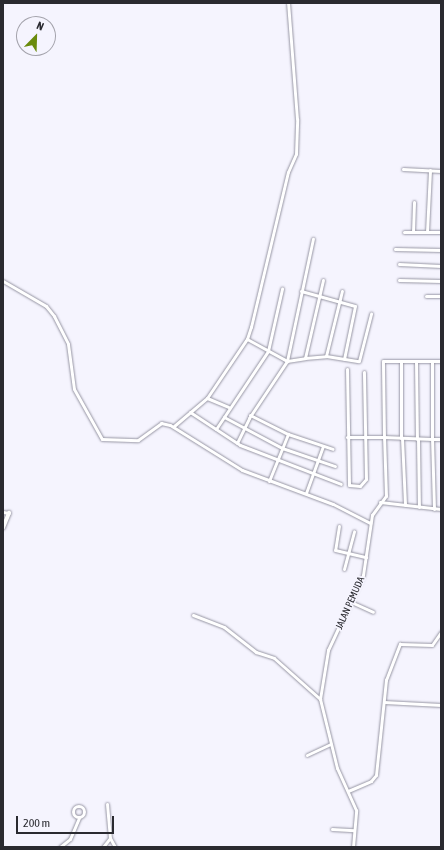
<!DOCTYPE html>
<html>
<head>
<meta charset="utf-8">
<style>
	body { margin:0 }
	#map { position:relative; width:444px; height:850px; overflow:hidden; background:#f5f4fe; font-family:"Asap Condensed",sans-serif }
	div>[style] { position:absolute }
	.roads { filter:drop-shadow(0 0 1px #9796a4) drop-shadow(0 0 1px #9796a4) }
	.minor>* { height:3px; margin:-1.5px; padding:0 1.5px; transform-origin:1.5px; border-radius:1.5px; background:#fff }
	.minor>.ring { margin:-1.5px; padding:0; box-sizing:content-box; background:none; border:3px solid #fff; border-radius:50% }
	.tertiary>* { height:3.5px; margin:-1.75px; padding:0 1.75px; transform-origin:1.75px; border-radius:1.75px; background:#fff }
	span { translate:-50% -50%; white-space:nowrap; text-align:center; line-height:1.15; -webkit-text-stroke:3.5px #f5f4fe; paint-order:stroke }
	.street-label { font-size:10px; color:#2a2a30 }
	.frame { position:absolute; inset:0; border:4px solid #2a2a30; pointer-events:none }
	.north { position:absolute; left:16px; top:16px; width:40px; height:40px; box-sizing:border-box; background:#f5f4fe; border:1px solid #a4a3ac; border-radius:50%; rotate:23deg; font-size:11px; font-weight:700; line-height:16px; text-align:center; color:#2a2a30 }
	.north::after { content:''; display:block; margin:auto; width:14px; height:18px; background:#6a8b0d; clip-path:polygon(50% 0,100% 100%,50% 72%,0 100%) }
	.scale { position:absolute; left:16px; top:816px; width:98px; height:18px; box-sizing:border-box; border:2px solid #2a2a30; border-top:0; padding-left:5px; font-size:12px; line-height:14px; white-space:nowrap; color:#2a2a30; -webkit-text-stroke:3px #f5f4fe; paint-order:stroke }
</style>
</head>
<body>
<div id="map">
	<div class="roads">
		<div class="minor">
			<div style="left:403px;top:169px;width:38px;rotate:3deg"></div>
			<div style="left:404px;top:232px;width:37px"></div>
			<div style="left:413px;top:232px;width:30px;rotate:-88deg"></div>
			<div style="left:427px;top:232px;width:62px;rotate:-87.2deg"></div>
			<div style="left:395px;top:249px;width:46px;rotate:1.2deg"></div>
			<div style="left:399px;top:264px;width:42px;rotate:2.7deg"></div>
			<div style="left:399px;top:280px;width:42px;rotate:1.4deg"></div>
			<div style="left:3px;top:281px;width:50px;rotate:30.2deg"></div>
			<div style="left:46px;top:306px;width:13px;rotate:51deg"></div>
			<div style="left:54px;top:316px;width:31px;rotate:63deg"></div>
			<div style="left:68px;top:344px;width:45px;rotate:82.4deg"></div>
			<div style="left:74px;top:389px;width:57px;rotate:60.8deg"></div>
			<div style="left:102px;top:439px;width:36px;rotate:2deg"></div>
			<div style="left:138px;top:440px;width:29px;rotate:-36deg"></div>
			<div style="left:161px;top:423px;width:9px;rotate:13deg"></div>
			<div style="left:170px;top:425px;width:85px;rotate:32deg"></div>
			<div style="left:242px;top:470px;width:97px;rotate:20.5deg"></div>
			<div style="left:333px;top:504px;width:42px;rotate:27.2deg"></div>
			<div style="left:301px;top:291px;width:56px;rotate:15.5deg"></div>
			<div style="left:355px;top:306px;width:54px;rotate:101.7deg"></div>
			<div style="left:426px;top:296px;width:15px"></div>
			<div style="left:247px;top:339px;width:46px;rotate:28.8deg"></div>
			<div style="left:326px;top:356px;width:67px;rotate:-76.2deg"></div>
			<div style="left:305px;top:358px;width:21px;rotate:-5deg"></div>
			<div style="left:326px;top:356px;width:33px;rotate:9deg"></div>
			<div style="left:359px;top:361px;width:49px;rotate:-75.7deg"></div>
			<div style="left:287px;top:361px;width:125px;rotate:-78deg"></div>
			<div style="left:416px;top:361px;width:78px;rotate:89.3deg"></div>
			<div style="left:347px;top:369px;width:116px;rotate:89deg"></div>
			<div style="left:349px;top:485px;width:11px;rotate:5deg"></div>
			<div style="left:360px;top:486px;width:9px;rotate:-49deg"></div>
			<div style="left:366px;top:479px;width:107px;rotate:-91.1deg"></div>
			<div style="left:207px;top:398px;width:23px;rotate:23deg"></div>
			<div style="left:190px;top:412px;width:60px;rotate:33.4deg"></div>
			<div style="left:240px;top:445px;width:108px;rotate:21.1deg"></div>
			<div style="left:250px;top:415px;width:42px;rotate:26.6deg"></div>
			<div style="left:288px;top:434px;width:47px;rotate:18.4deg"></div>
			<div style="left:224px;top:417px;width:66px;rotate:28.1deg"></div>
			<div style="left:282px;top:448px;width:56px;rotate:18.8deg"></div>
			<div style="left:174px;top:426px;width:43px;rotate:-40.3deg"></div>
			<div style="left:207px;top:398px;width:71px;rotate:-55.9deg"></div>
			<div style="left:247px;top:339px;width:13px;rotate:-72deg"></div>
			<div style="left:251px;top:327px;width:159px;rotate:-76.6deg"></div>
			<div style="left:288px;top:172px;width:20px;rotate:-66deg"></div>
			<div style="left:296px;top:154px;width:35px;rotate:-88deg"></div>
			<div style="left:297px;top:119px;width:116px;rotate:-94.4deg"></div>
			<div style="left:216px;top:429px;width:94px;rotate:-56.3deg"></div>
			<div style="left:268px;top:351px;width:64px;rotate:-77.3deg"></div>
			<div style="left:347px;top:437px;width:37px"></div>
			<div style="left:384px;top:437px;width:76px;rotate:-90.8deg"></div>
			<div style="left:383px;top:361px;width:58px"></div>
			<div style="left:401px;top:438px;width:77px;rotate:-90deg"></div>
			<div style="left:402px;top:438px;width:67px;rotate:87.4deg"></div>
			<div style="left:418px;top:439px;width:68px;rotate:89.2deg"></div>
			<div style="left:237px;top:443px;width:28px;rotate:-64deg"></div>
			<div style="left:249px;top:418px;width:69px;rotate:-56.3deg"></div>
			<div style="left:287px;top:361px;width:18px;rotate:-9deg"></div>
			<div style="left:305px;top:358px;width:80px;rotate:-77deg"></div>
			<div style="left:269px;top:481px;width:51px;rotate:-68deg"></div>
			<div style="left:306px;top:493px;width:50px;rotate:-70.1deg"></div>
			<div style="left:380px;top:502px;width:61px;rotate:6.5deg"></div>
			<div style="left:434px;top:509px;width:70px;rotate:-91.6deg"></div>
			<div style="left:432px;top:439px;width:8px"></div>
			<div style="left:3px;top:512px;width:6px;rotate:9deg"></div>
			<div style="left:339px;top:526px;width:24px;rotate:99deg"></div>
			<div style="left:335px;top:550px;width:32px;rotate:13deg"></div>
			<div style="left:344px;top:569px;width:39px;rotate:-75deg"></div>
			<div style="left:351px;top:602px;width:24px;rotate:24deg"></div>
			<div style="left:193px;top:615px;width:33px;rotate:21deg"></div>
			<div style="left:224px;top:627px;width:41px;rotate:38deg"></div>
			<div style="left:256px;top:652px;width:19px;rotate:18deg"></div>
			<div style="left:274px;top:658px;width:62px;rotate:41.7deg"></div>
			<div style="left:384px;top:702px;width:57px;rotate:3deg"></div>
			<div style="left:307px;top:755px;width:26px;rotate:-25deg"></div>
			<div style="left:348px;top:791px;width:25px;rotate:-23deg"></div>
			<div style="left:371px;top:781px;width:8px;rotate:-50deg"></div>
			<div style="left:376px;top:775px;width:96px;rotate:-84deg"></div>
			<div style="left:386px;top:680px;width:39px;rotate:-69deg"></div>
			<div style="left:400px;top:644px;width:32px;rotate:2deg"></div>
			<div style="left:432px;top:645px;width:16px;rotate:-55deg"></div>
			<div style="left:107px;top:804px;width:34px;rotate:85deg"></div>
			<div style="left:110px;top:838px;width:10px;rotate:61deg"></div>
			<div class="ring" style="left:73.5px;top:806.5px;width:8px;height:8px"></div>
			<div style="left:332px;top:829px;width:22px;rotate:3deg"></div>
			<div style="left:60px;top:847px;width:13px;rotate:-39deg"></div>
			<div style="left:70px;top:839px;width:23px;rotate:-67deg"></div>
			<div style="left:103px;top:847px;width:11px;rotate:-52deg"></div>
			<div style="left:353px;top:847px;width:37px;rotate:-85deg"></div>
			<div style="left:356px;top:810px;width:46px;rotate:-114.3deg"></div>
			<div style="left:337px;top:768px;width:71px;rotate:-103.8deg"></div>
			<div style="left:320px;top:699px;width:50px;rotate:-80.7deg"></div>
			<div style="left:328px;top:650px;width:83px;rotate:-65deg"></div>
			<div style="left:363px;top:575px;width:61px;rotate:-81.5deg"></div>
			<div style="left:372px;top:515px;width:24px;rotate:-54deg"></div>
			<div style="left:386px;top:496px;width:59px;rotate:-91.9deg"></div>
			<div style="left:384px;top:437px;width:48px;rotate:2.4deg"></div>
			<div style="left:432px;top:439px;width:78px;rotate:-90deg"></div>
		</div>
		<div class="tertiary">
			<div style="left:3px;top:528px;width:16px;rotate:-68deg"></div>
		</div>
	</div>
	<div class="street-label">
		<span style="left:350px;top:603px;rotate:-66deg">JALAN PEMUDA</span>
	</div>
	<div class="frame"></div>
	<div class="north">N</div>
	<div class="scale">200 m</div>
</div>
</body>
</html>
